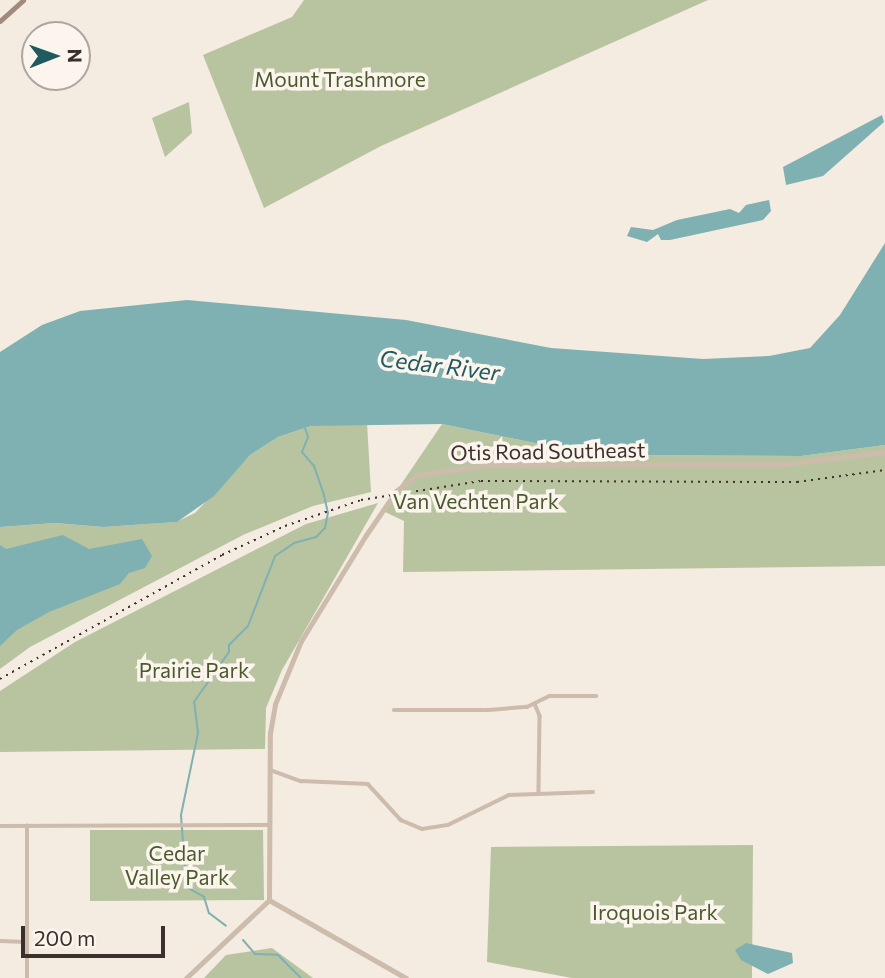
<!DOCTYPE html>
<html>
<head>
<meta charset="utf-8">
<style>
	body { margin:0 }
	#map { position:relative; width:885px; height:978px; overflow:hidden; background:#f4ebe1; font-family:Commissioner,sans-serif }
	div>[style] { position:absolute }
	.green>* { inset:0; background:#b8c4a0 }
	.water>* { inset:0; background:#7fb0b2 }
	.stream>* { height:2px; margin:-1px; padding:0 1px; transform-origin:1px; border-radius:1px; background:#7fb0b2 }
	.minor>* { height:3.5px; margin:-1.75px; padding:0 1.75px; transform-origin:1.75px; border-radius:1.75px; background:#cdbbac }
	.tertiary>* { height:5px; margin:-2.5px; padding:0 2.5px; transform-origin:2.5px; border-radius:2.5px; background:#cdbbac }
	.secondary>* { height:5px; margin:-2.5px; padding:0 2.5px; transform-origin:2.5px; border-radius:2.5px; background:#a18a7d }
	.rail>* { height:2px; margin-top:-1px; transform-origin:0; background:repeating-linear-gradient(90deg,#3b302b 0 2px,transparent 0 7px) }
	span { translate:-50% -50%; white-space:nowrap; text-align:center; line-height:1.15; -webkit-text-stroke:7px #fbf5ee; paint-order:stroke }
	.park-label { font-size:21px; color:#4a5a2e }
	.street-label { font-size:21px; color:#3b302b }
	.water-label { font-size:23px; color:#1f5a5e; font-style:italic }
	.north { position:absolute; left:21px; top:21px; width:70px; height:70px; box-sizing:border-box; background:#fbf5ee; border:2px solid #aea6a0; border-radius:50%; rotate:89deg; font-size:19px; font-weight:700; line-height:28px; text-align:center; color:#3b302b }
	.north::after { content:''; display:block; margin:auto; width:24px; height:32px; background:#1f5a5e; clip-path:polygon(50% 0,100% 100%,50% 72%,0 100%) }
	.scale { position:absolute; left:21px; top:926px; width:144px; height:32px; box-sizing:border-box; border:4px solid #3b302b; border-top:0; padding-left:9px; font-size:21px; line-height:24px; white-space:nowrap; color:#3b302b; -webkit-text-stroke:5px #fbf5ee; paint-order:stroke }
</style>
</head>
<body>
<div id="map">
	<div class="green">
		<div style="clip-path:polygon(304px 0,708px 0,381px 146px,264px 208px,203px 55px,292px 17px)"></div>
		<div style="clip-path:polygon(189px 102px,192px 133px,165px 157px,152px 118px)"></div>
		<div style="clip-path:polygon(367px 423px,371px 492px,313px 506px,243px 535px,30px 647px,0 669px,0 527px,55px 523px,103px 527px,176px 522px,195px 513px,250px 455px,278px 437px,311px 426px)"></div>
		<div style="clip-path:polygon(442px 424px,593px 455px,801px 456px,885px 445px,885px 566px,403px 572px,404px 521px,383px 511px)"></div>
		<div style="clip-path:polygon(378px 503px,282px 670px,266px 708px,265px 749px,0 752px,0 691px,75px 642px,306px 524px)"></div>
		<div style="clip-path:polygon(90px 830px,263px 830px,264px 900px,90px 901px)"></div>
		<div style="clip-path:polygon(753px 845px,752px 978px,572px 978px,487px 962px,491px 847px)"></div>
		<div style="clip-path:polygon(272px 948px,313px 978px,204px 978px,226px 955px)"></div>
	</div>
	<div class="water">
		<div style="clip-path:polygon(882px 115px,884px 122px,823px 176px,786px 185px,783px 167px)"></div>
		<div style="clip-path:polygon(769px 200px,771px 211px,763px 220px,670px 240px,661px 240px,658px 234px,647px 242px,627px 236px,631px 227px,653px 230px,677px 220px,730px 209px,739px 213px,746px 205px)"></div>
		<div style="clip-path:polygon(885px 243px,885px 445px,801px 456px,593px 455px,442px 424px,311px 426px,278px 437px,250px 455px,214px 496px,177px 522px,103px 527px,55px 523px,0 527px,0 352px,42px 325px,80px 311px,187px 300px,406px 320px,551px 348px,703px 359px,769px 356px,810px 348px,840px 315px)"></div>
		<div style="clip-path:polygon(63px 535px,89px 549px,142px 539px,152px 556px,145px 568px,129px 573px,120px 584px,49px 612px,17px 630px,0 646px,0 545px,6px 549px)"></div>
		<div style="clip-path:polygon(746px 943px,792px 953px,793px 963px,768px 974px,741px 960px,735px 950px)"></div>
	</div>
	<div class="stream">
		<div style="left:186px;top:882px;width:67px;rotate:-94.3deg"></div>
		<div style="left:181px;top:815px;width:84px;rotate:-78.3deg"></div>
		<div style="left:198px;top:733px;width:31px;rotate:-97deg"></div>
		<div style="left:194px;top:702px;width:61px;rotate:-55deg"></div>
		<div style="left:229px;top:652px;width:7px;rotate:-90deg"></div>
		<div style="left:229px;top:645px;width:27px;rotate:-45deg"></div>
		<div style="left:248px;top:626px;width:75px;rotate:-68.9deg"></div>
		<div style="left:275px;top:556px;width:23px;rotate:-34deg"></div>
		<div style="left:294px;top:543px;width:23px;rotate:-15deg"></div>
		<div style="left:316px;top:537px;width:13px;rotate:-45deg"></div>
		<div style="left:325px;top:528px;width:15px;rotate:-79deg"></div>
		<div style="left:328px;top:513px;width:18px;rotate:-103deg"></div>
		<div style="left:324px;top:495px;width:31px;rotate:-109deg"></div>
		<div style="left:314px;top:466px;width:18px;rotate:-131deg"></div>
		<div style="left:302px;top:452px;width:16px;rotate:-68deg"></div>
		<div style="left:308px;top:437px;width:9px;rotate:-108deg"></div>
		<div style="left:188px;top:888px;width:18px;rotate:29deg"></div>
		<div style="left:204px;top:897px;width:17px;rotate:73deg"></div>
		<div style="left:209px;top:913px;width:21px;rotate:37deg"></div>
		<div style="left:243px;top:940px;width:18px;rotate:49deg"></div>
		<div style="left:255px;top:954px;width:23px;rotate:2deg"></div>
		<div style="left:278px;top:955px;width:33px;rotate:45deg"></div>
	</div>
	<div class="minor">
		<div style="left:535px;top:704px;width:13px;rotate:67deg"></div>
		<div style="left:540px;top:716px;width:76px;rotate:90.8deg"></div>
		<div style="left:394px;top:710px;width:95px"></div>
		<div style="left:489px;top:710px;width:38px;rotate:-5deg"></div>
		<div style="left:527px;top:707px;width:25px;rotate:-26deg"></div>
		<div style="left:550px;top:696px;width:46px"></div>
		<div style="left:270px;top:770px;width:33px;rotate:20deg"></div>
		<div style="left:301px;top:781px;width:67px;rotate:2.6deg"></div>
		<div style="left:368px;top:784px;width:49px;rotate:47.5deg"></div>
		<div style="left:401px;top:820px;width:23px;rotate:23deg"></div>
		<div style="left:422px;top:829px;width:26px;rotate:-9deg"></div>
		<div style="left:448px;top:825px;width:68px;rotate:-26.2deg"></div>
		<div style="left:509px;top:795px;width:84px;rotate:-2deg"></div>
		<div style="left:0;top:826px;width:269px;rotate:-0.2deg"></div>
		<div style="left:0;top:941px;width:27px;rotate:2deg"></div>
		<div style="left:27px;top:978px;width:152px;rotate:-90deg"></div>
	</div>
	<div class="tertiary">
		<div style="left:269px;top:900px;width:158px;rotate:29.7deg"></div>
		<div style="left:186px;top:978px;width:114px;rotate:-43.2deg"></div>
		<div style="left:269px;top:900px;width:167px;rotate:-89.7deg"></div>
		<div style="left:270px;top:733px;width:29px;rotate:-80deg"></div>
		<div style="left:275px;top:704px;width:68px;rotate:-67.6deg"></div>
		<div style="left:301px;top:641px;width:124px;rotate:-58.5deg"></div>
		<div style="left:366px;top:535px;width:53px;rotate:-55.7deg"></div>
		<div style="left:396px;top:491px;width:26px;rotate:-37deg"></div>
		<div style="left:417px;top:475px;width:70px;rotate:-8.2deg"></div>
		<div style="left:486px;top:465px;width:299px;rotate:-0.2deg"></div>
		<div style="left:785px;top:464px;width:101px;rotate:-6.8deg"></div>
	</div>
	<div class="secondary">
		<div style="left:0;top:21px;width:31px;rotate:-42deg"></div>
	</div>
	<div class="rail">
		<div style="left:0;top:679px;width:254px;rotate:-29.2deg"></div>
		<div style="left:222px;top:555px;width:69px;rotate:-24.7deg"></div>
		<div style="left:285px;top:526px;width:80px;rotate:-18.9deg"></div>
		<div style="left:361px;top:500px;width:121px;rotate:-9deg"></div>
		<div style="left:481px;top:481px;width:316px;rotate:0.2deg"></div>
		<div style="left:797px;top:482px;width:89px;rotate:-7.8deg"></div>
	</div>
	<div class="park-label">
		<span style="left:340px;top:79px">Mount Trashmore</span>
		<span style="left:476px;top:501px">Van Vechten Park</span>
		<span style="left:194px;top:670px">Prairie Park</span>
		<span style="left:177px;top:865px">Cedar<br>Valley Park</span>
		<span style="left:655px;top:912px">Iroquois Park</span>
	</div>
	<div class="street-label">
		<span style="left:548px;top:451px;rotate:-1deg">Otis Road Southeast</span>
	</div>
	<div class="water-label">
		<span style="left:440px;top:365px;rotate:7deg">Cedar River</span>
	</div>
	<div class="north">N</div>
	<div class="scale">200 m</div>
</div>
</body>
</html>
